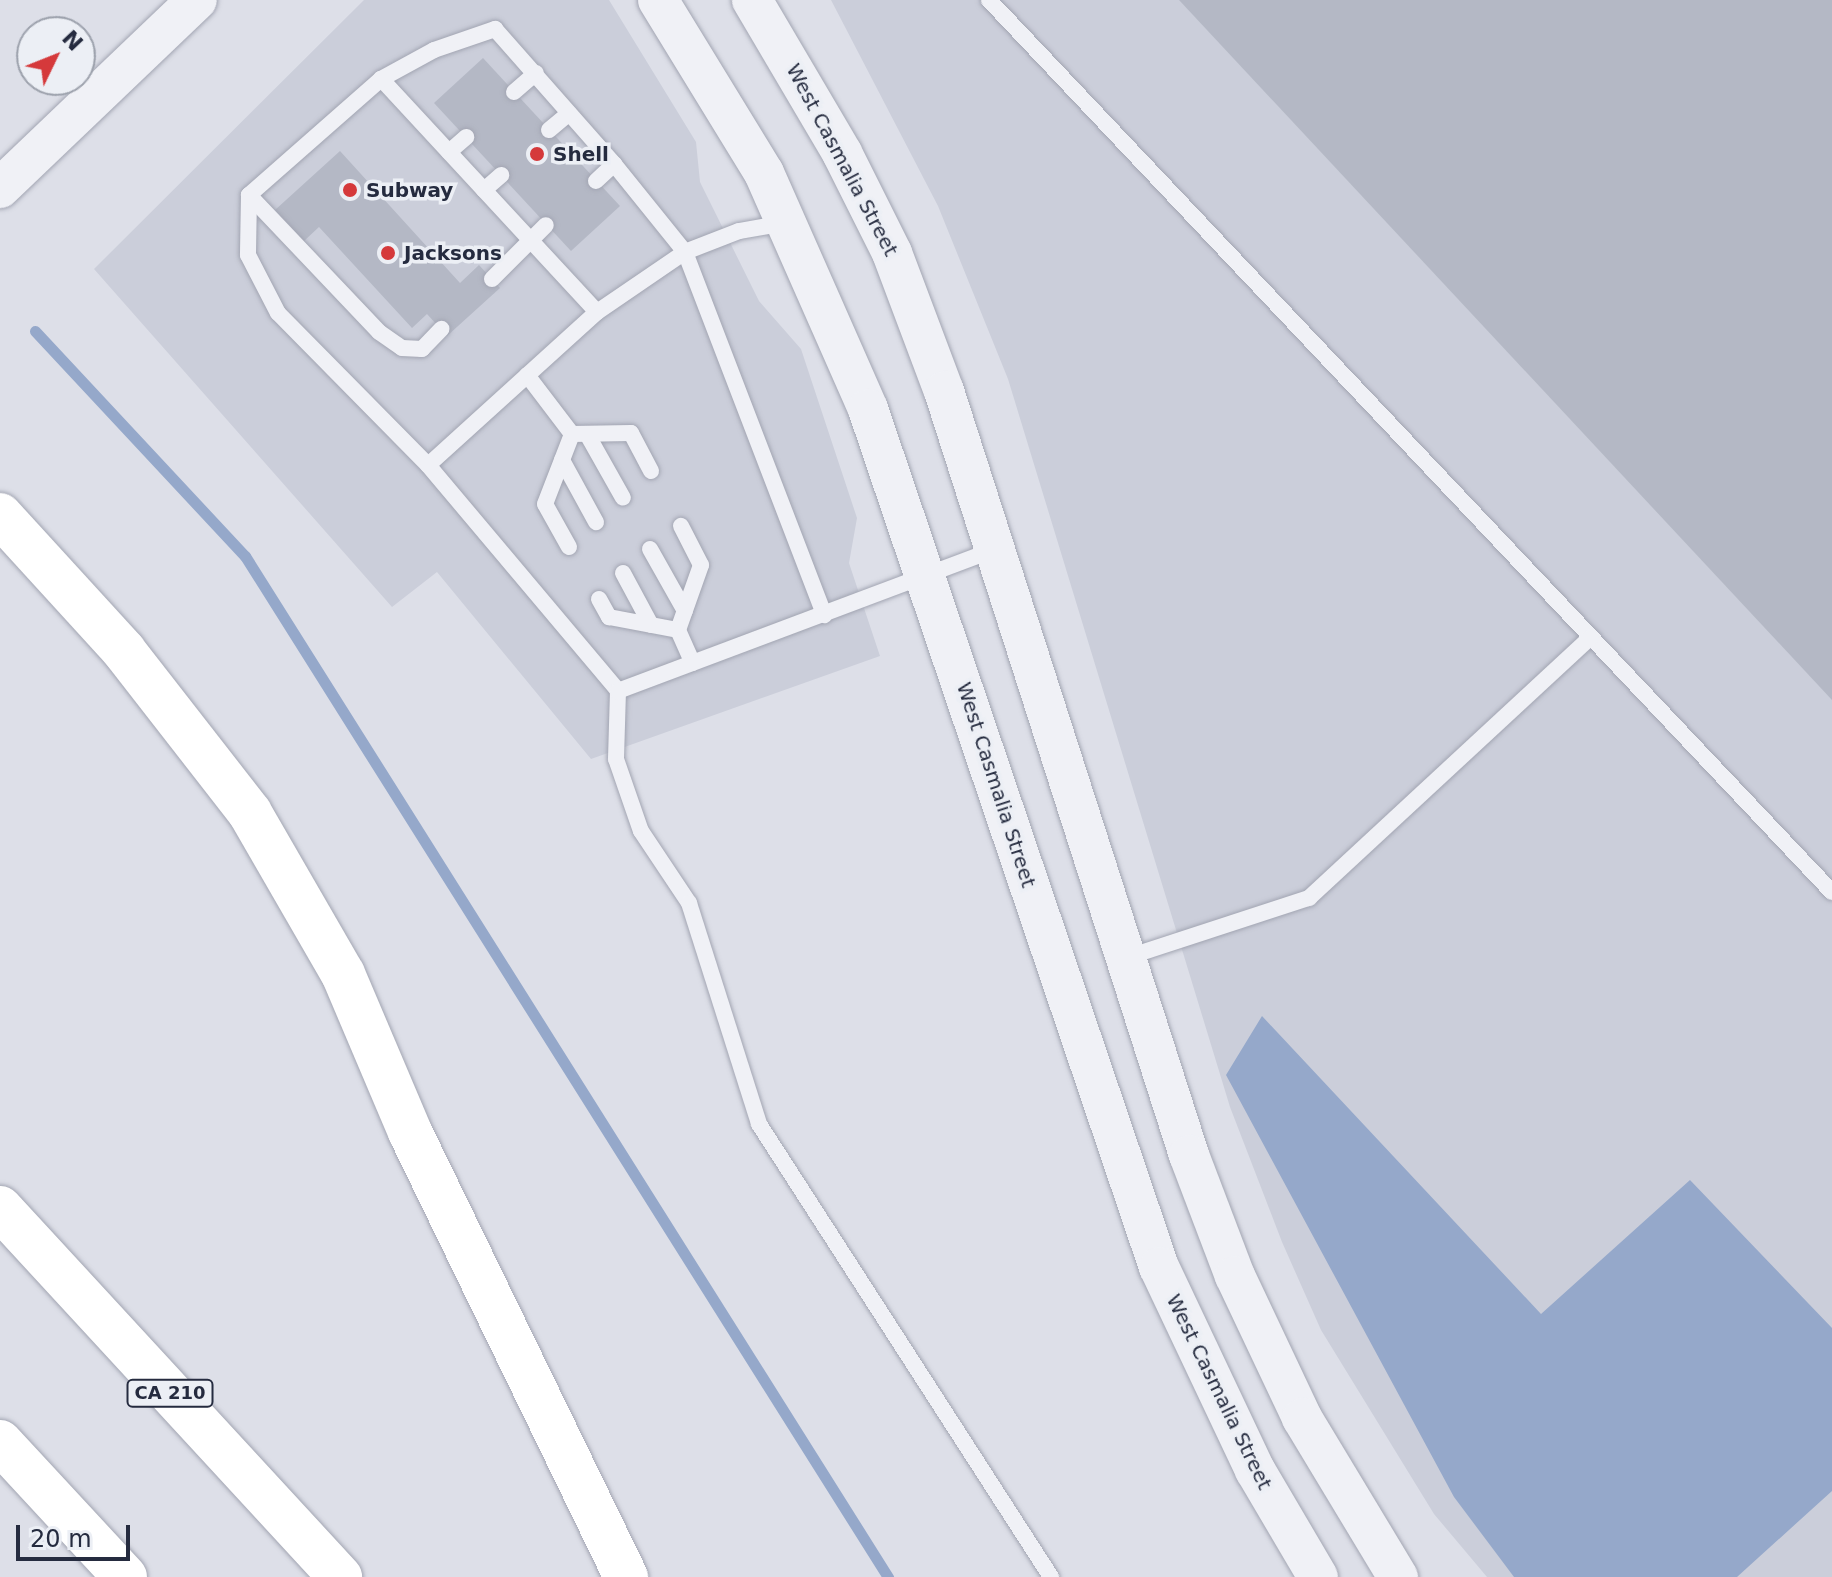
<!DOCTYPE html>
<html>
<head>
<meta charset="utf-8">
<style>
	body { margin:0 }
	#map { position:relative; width:1832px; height:1577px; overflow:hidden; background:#dddfe8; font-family:"DejaVu Sans",sans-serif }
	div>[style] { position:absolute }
	.built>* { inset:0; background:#cbceda }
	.water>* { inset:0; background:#95a8ca }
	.stream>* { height:11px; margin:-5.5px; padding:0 5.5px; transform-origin:5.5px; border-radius:5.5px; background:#95a8ca }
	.building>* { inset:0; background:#b4b8c5 }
	.roads { filter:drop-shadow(0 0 2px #a2a5b2) drop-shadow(0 0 2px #a2a5b2) }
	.service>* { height:16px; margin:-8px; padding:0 8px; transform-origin:8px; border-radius:8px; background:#f0f1f6 }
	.tertiary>* { height:40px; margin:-20px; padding:0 20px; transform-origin:20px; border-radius:20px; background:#f0f1f6 }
	.motorway>* { height:44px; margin:-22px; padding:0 22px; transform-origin:22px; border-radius:22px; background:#fff }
	.dots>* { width:22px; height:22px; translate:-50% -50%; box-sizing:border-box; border:4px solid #eceff5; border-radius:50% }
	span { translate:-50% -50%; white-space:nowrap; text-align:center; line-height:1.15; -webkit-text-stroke:7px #eceff5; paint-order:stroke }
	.shield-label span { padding:2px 6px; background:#eceff5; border:2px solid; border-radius:6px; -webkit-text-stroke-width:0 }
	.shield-label { font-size:18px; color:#252b3f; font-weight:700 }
	.poi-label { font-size:20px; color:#252b3f; font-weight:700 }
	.left { translate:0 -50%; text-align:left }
	.street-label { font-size:20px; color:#252b3f }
	.north { position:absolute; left:16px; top:16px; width:80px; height:80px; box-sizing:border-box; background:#eceff5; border:2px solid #9ca1ac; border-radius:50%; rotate:47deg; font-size:22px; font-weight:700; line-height:32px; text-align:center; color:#252b3f }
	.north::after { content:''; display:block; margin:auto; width:28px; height:36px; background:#d5393b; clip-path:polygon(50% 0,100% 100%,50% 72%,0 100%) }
	.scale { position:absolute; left:16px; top:1525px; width:114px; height:36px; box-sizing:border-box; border:4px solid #252b3f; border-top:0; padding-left:10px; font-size:24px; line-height:28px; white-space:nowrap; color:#252b3f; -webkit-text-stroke:6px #eceff5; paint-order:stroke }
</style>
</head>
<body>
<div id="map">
	<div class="built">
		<div style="clip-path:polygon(364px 0,609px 0,696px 142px,700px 182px,759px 301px,801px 349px,857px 518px,849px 563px,880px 656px,591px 759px,437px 572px,392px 607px,94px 269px)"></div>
		<div style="clip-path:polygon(831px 0,1832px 0,1832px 1577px,1487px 1577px,1434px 1514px,1321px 1330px,1282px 1242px,1230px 1107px,1008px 379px,938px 206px)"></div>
	</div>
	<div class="water">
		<div style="clip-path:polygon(1262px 1016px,1541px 1314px,1690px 1180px,1832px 1328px,1832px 1491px,1737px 1577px,1514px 1577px,1454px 1497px,1226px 1075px)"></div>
	</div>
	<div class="stream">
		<div style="left:35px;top:331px;width:308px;rotate:47deg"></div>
		<div style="left:245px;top:556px;width:1207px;rotate:57.8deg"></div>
	</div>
	<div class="building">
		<div style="clip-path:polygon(1179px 0,1832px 0,1832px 700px)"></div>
		<div style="clip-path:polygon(483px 58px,620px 206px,571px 251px,434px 103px)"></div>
		<div style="clip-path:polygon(340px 151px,460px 283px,479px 265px,500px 288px,447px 336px,427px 314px,412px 328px,319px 227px,304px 241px,275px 210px)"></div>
	</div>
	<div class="roads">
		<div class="service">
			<div style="left:989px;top:0;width:1227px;rotate:46.62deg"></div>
			<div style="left:381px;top:79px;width:176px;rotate:138.7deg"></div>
			<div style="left:249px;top:195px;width:60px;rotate:91deg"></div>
			<div style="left:248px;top:255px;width:65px;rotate:62.7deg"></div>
			<div style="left:278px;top:313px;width:214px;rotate:45.4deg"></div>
			<div style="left:514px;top:92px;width:29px;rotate:-41deg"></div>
			<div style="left:549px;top:130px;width:26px;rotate:-40deg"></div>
			<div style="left:449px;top:152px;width:23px;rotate:-41deg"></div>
			<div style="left:596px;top:181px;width:25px;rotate:-43deg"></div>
			<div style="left:484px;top:190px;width:23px;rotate:-41deg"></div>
			<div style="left:249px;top:195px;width:189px;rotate:46.5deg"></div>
			<div style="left:379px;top:332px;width:28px;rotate:35deg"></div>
			<div style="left:402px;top:348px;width:20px;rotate:3deg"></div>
			<div style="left:422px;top:349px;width:28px;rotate:-46deg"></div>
			<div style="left:785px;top:223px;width:47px;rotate:170.1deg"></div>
			<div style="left:739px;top:231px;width:58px;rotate:158.7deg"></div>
			<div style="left:685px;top:252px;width:107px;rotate:145.7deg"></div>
			<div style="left:597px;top:312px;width:228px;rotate:137.8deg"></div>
			<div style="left:428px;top:465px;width:295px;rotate:49.9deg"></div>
			<div style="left:618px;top:691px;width:68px;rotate:91.7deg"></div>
			<div style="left:616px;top:759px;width:76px;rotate:70.9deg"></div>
			<div style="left:641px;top:831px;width:87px;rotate:56.3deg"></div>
			<div style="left:689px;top:903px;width:232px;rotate:72.4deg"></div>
			<div style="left:759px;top:1124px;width:539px;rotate:57.19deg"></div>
			<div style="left:492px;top:279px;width:76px;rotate:-45deg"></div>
			<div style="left:597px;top:312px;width:318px;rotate:-132.8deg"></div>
			<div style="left:381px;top:79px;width:60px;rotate:-28.7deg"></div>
			<div style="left:434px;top:50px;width:65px;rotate:-19deg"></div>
			<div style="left:495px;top:29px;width:180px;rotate:48.6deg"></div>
			<div style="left:614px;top:164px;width:113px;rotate:51.1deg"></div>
			<div style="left:685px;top:252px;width:389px;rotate:69deg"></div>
			<div style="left:527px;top:375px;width:74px;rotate:52.7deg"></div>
			<div style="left:587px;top:434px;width:73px;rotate:60.6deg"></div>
			<div style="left:562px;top:460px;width:71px;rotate:61.3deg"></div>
			<div style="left:569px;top:547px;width:49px;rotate:-119.2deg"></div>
			<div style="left:545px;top:504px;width:75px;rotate:-68.9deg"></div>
			<div style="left:572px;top:434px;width:59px;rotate:-1deg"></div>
			<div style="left:631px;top:433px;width:43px;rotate:62.2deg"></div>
			<div style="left:650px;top:549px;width:71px;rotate:60.6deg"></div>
			<div style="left:623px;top:573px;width:59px;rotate:61.7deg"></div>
			<div style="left:599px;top:599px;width:21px;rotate:61deg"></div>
			<div style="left:609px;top:617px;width:70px;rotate:10.7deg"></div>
			<div style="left:678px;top:630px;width:69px;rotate:-70.5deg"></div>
			<div style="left:701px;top:565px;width:44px;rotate:-117.1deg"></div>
			<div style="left:678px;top:630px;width:36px;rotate:66deg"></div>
			<div style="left:618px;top:691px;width:402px;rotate:-20.6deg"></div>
			<div style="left:1125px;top:958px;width:194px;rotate:-18.1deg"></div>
			<div style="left:1309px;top:898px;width:384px;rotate:-42.8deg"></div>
		</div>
		<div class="tertiary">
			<div style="left:658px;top:0;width:203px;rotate:58.5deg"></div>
			<div style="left:764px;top:173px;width:258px;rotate:66.2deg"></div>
			<div style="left:868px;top:409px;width:906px;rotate:71.27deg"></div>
			<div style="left:1159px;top:1267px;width:225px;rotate:64.7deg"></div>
			<div style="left:1255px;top:1470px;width:124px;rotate:59.5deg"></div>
			<div style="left:752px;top:0;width:178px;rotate:59.5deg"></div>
			<div style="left:842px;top:153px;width:112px;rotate:63.4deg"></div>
			<div style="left:892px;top:253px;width:147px;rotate:69.4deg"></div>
			<div style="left:944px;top:391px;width:802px;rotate:72.22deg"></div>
			<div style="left:1189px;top:1155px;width:129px;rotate:69.2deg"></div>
			<div style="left:1235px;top:1276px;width:157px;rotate:64.7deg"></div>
			<div style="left:1302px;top:1418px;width:186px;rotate:58.9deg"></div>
			<div style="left:0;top:188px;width:272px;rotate:-43.7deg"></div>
		</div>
		<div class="motorway">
			<div style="left:0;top:515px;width:184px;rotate:47.6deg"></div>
			<div style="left:124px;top:651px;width:205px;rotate:52.1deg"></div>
			<div style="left:250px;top:813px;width:186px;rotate:60deg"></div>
			<div style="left:343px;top:974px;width:172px;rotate:67deg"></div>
			<div style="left:410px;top:1132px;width:495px;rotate:64.1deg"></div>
			<div style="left:0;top:1208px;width:502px;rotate:47.34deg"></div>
			<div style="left:0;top:1442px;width:184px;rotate:47.2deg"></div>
		</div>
	</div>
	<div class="dots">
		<div style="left:537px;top:154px;background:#d5393b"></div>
		<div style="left:350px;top:190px;background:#d5393b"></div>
		<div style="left:388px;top:253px;background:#d5393b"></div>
	</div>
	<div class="shield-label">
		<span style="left:170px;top:1393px">CA 210</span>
	</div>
	<div class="poi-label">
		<span class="left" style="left:553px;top:154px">Shell</span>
		<span class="left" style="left:366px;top:190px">Subway</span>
		<span class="left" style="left:404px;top:253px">Jacksons</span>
	</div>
	<div class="street-label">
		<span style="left:842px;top:160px;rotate:62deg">West Casmalia Street</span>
		<span style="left:996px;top:785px;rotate:72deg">West Casmalia Street</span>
		<span style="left:1219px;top:1392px;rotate:64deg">West Casmalia Street</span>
	</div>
	<div class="north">N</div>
	<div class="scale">20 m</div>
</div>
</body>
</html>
